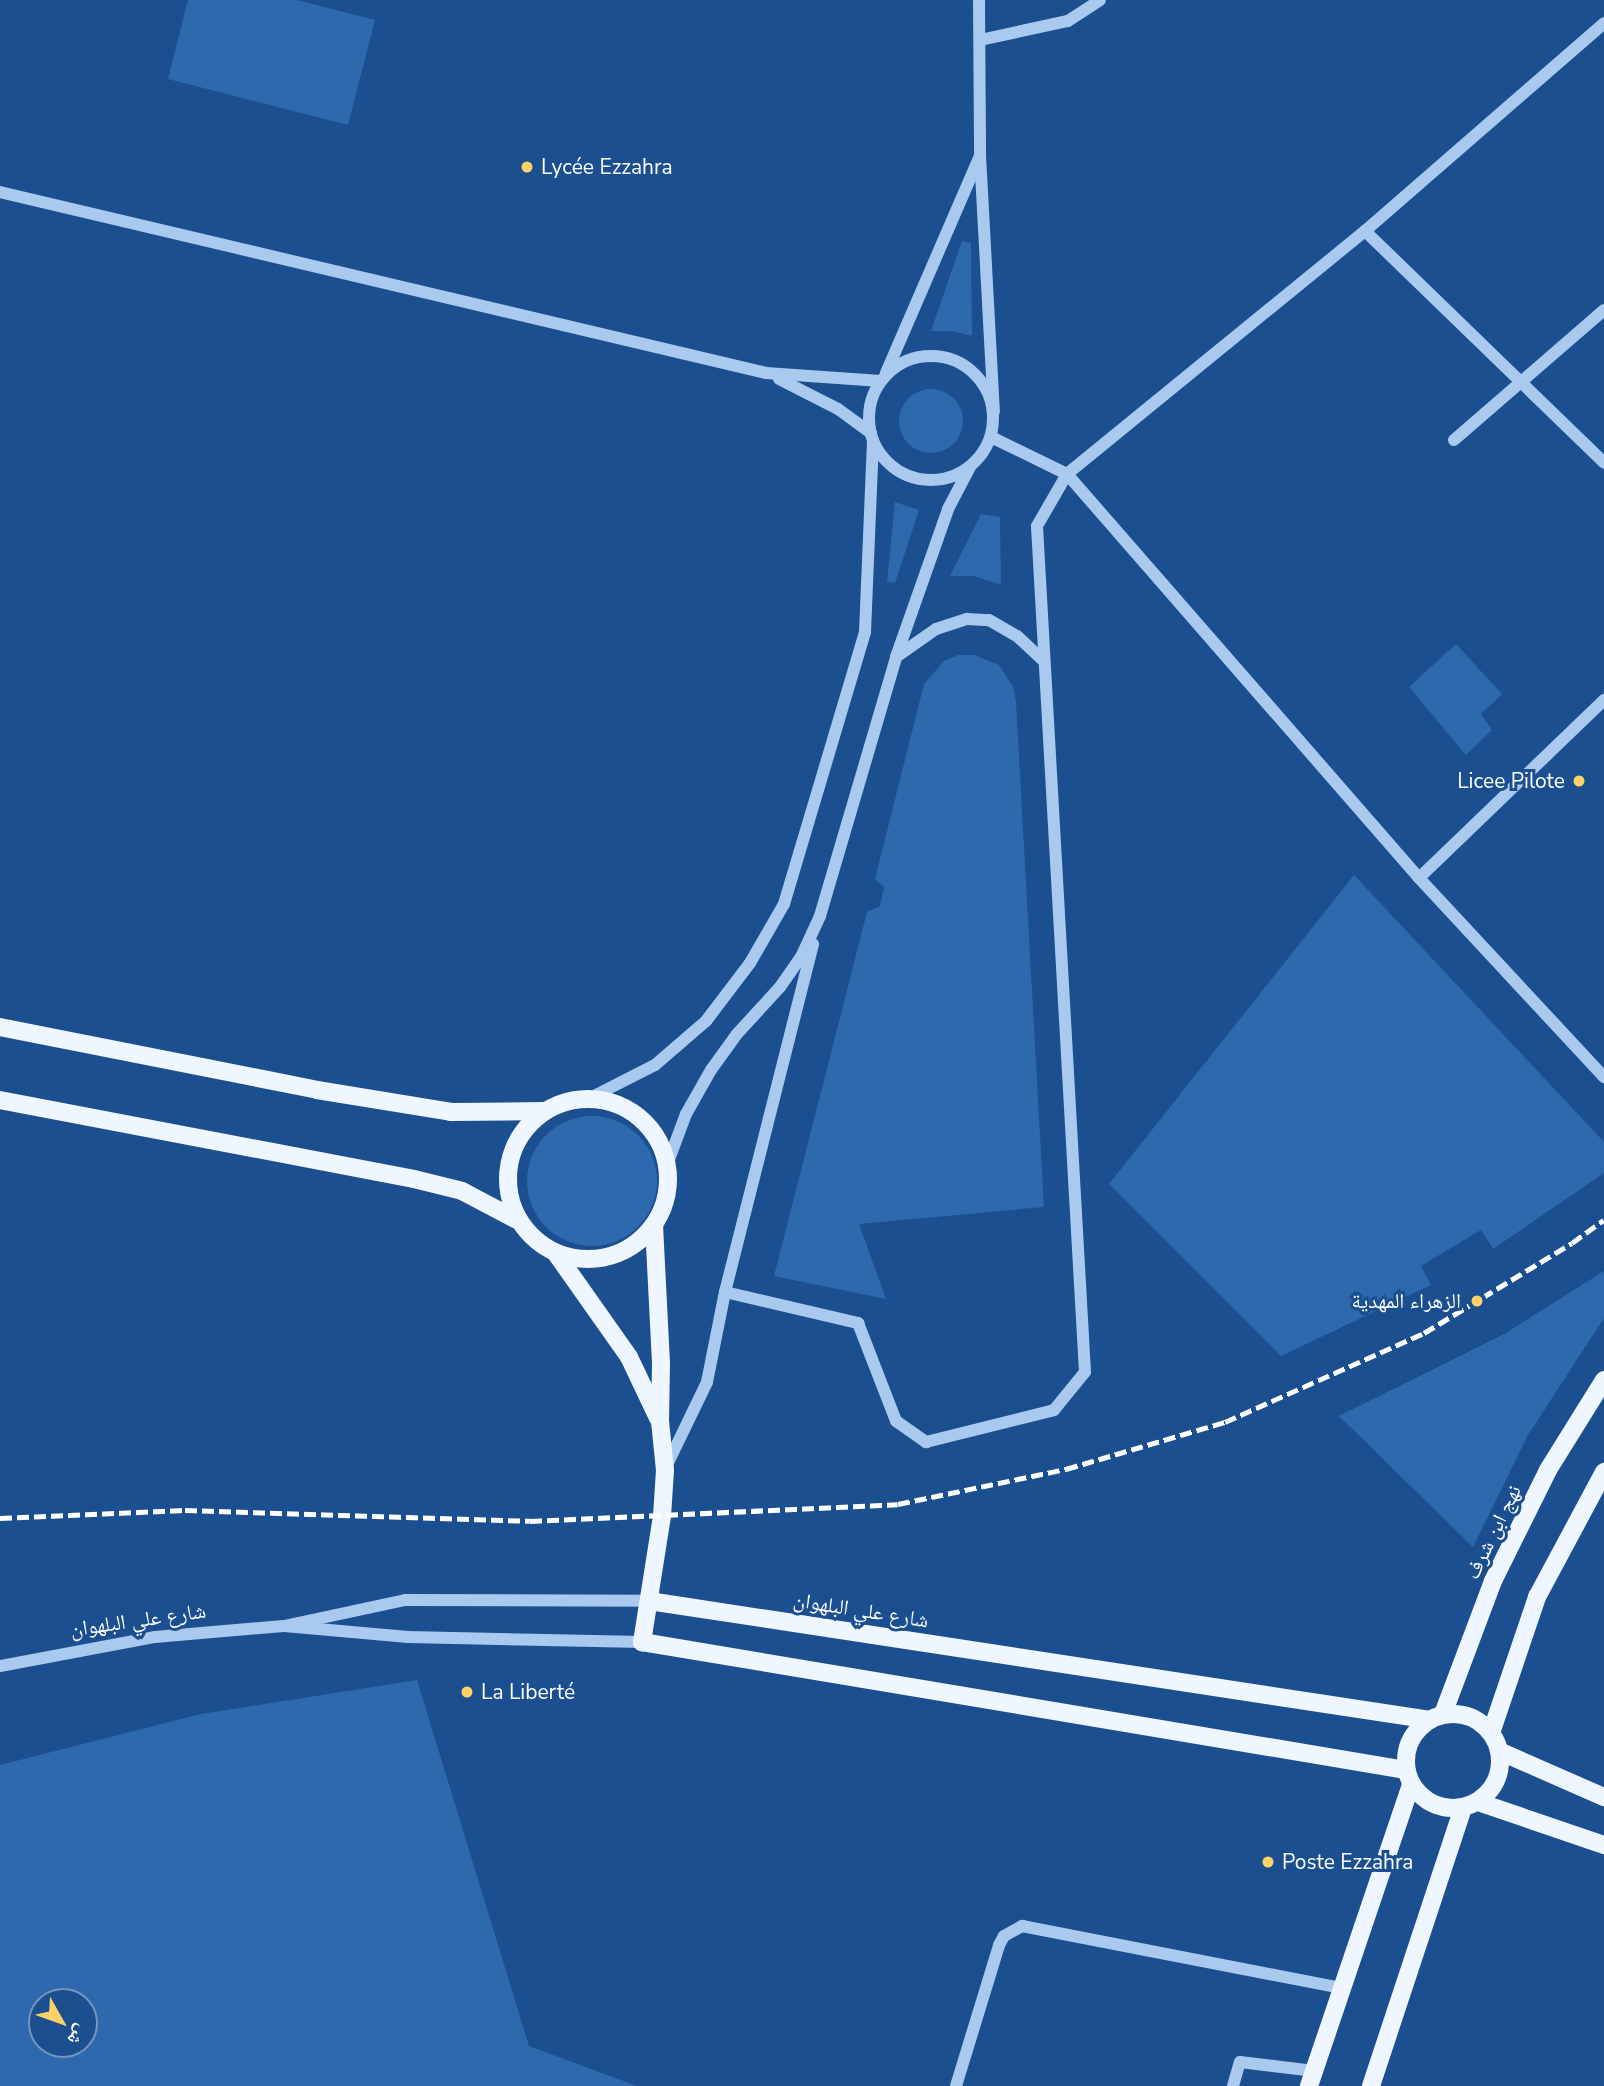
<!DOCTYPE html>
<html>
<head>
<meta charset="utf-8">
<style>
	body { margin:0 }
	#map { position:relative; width:1604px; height:2086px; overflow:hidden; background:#1b4f8f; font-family:"Nunito Sans","Noto Naskh Arabic",sans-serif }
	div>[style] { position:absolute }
	.green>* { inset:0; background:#2e69ad }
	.round { border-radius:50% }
	.minor>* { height:12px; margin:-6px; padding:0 6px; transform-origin:6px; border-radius:6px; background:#a9c9ee }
	.minor>.ring { margin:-6px; padding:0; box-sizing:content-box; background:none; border:12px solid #a9c9ee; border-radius:50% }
	.major>* { height:18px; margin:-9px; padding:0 9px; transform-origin:9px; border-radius:9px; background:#f0f6ff }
	.major>.ring { margin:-9px; padding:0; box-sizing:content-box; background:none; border:18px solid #f0f6ff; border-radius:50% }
	.rail>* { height:5px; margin-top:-2.5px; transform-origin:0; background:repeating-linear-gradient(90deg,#fff 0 12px,transparent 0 17px) }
	.dots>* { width:19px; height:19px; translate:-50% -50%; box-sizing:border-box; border:4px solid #1b4f8f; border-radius:50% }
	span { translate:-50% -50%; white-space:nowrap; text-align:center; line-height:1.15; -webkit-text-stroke:6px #1b4f8f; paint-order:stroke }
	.poi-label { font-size:21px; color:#fff }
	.left { translate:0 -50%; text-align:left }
	.right { translate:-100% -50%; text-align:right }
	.street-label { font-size:21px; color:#fff }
	.north { position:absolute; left:28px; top:1988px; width:70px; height:70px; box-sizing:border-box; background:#1b4f8f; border:2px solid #7695bc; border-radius:50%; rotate:130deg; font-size:19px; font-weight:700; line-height:28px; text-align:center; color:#fff }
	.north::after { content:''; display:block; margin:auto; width:24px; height:32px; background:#ffd166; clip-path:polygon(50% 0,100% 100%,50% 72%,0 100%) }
</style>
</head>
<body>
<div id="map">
	<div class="green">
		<div style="clip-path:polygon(188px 0,297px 0,375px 20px,348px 125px,168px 79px)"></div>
		<div style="clip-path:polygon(962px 241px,971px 243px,972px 336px,953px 331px,931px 331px)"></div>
		<div class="round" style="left:899px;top:389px;width:64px;height:64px"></div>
		<div style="clip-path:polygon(895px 502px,919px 510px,895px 583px,887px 582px)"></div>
		<div style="clip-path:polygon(981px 514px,1000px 517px,1001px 585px,974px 576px,950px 576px)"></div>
		<div style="clip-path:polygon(1456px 644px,1502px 694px,1481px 714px,1492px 730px,1466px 755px,1409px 687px)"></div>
		<div style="clip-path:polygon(958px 655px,974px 655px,999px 665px,1014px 688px,1016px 702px,1044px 1207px,859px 1224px,886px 1299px,774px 1276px,867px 912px,880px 906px,884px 887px,875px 879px,924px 684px,944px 661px)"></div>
		<div style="clip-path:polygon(1354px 875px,1604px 1142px,1604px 1173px,1493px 1249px,1481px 1230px,1421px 1266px,1431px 1285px,1281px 1356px,1109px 1184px)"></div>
		<div class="round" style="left:527px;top:1116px;width:130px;height:130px"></div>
		<div style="clip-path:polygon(1604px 1271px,1604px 1318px,1528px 1435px,1473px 1547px,1339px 1416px,1506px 1333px)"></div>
		<div style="clip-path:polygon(evenodd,417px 1680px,529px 2046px,637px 2086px,0 2086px,0 1765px,201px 1714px,417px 1680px,42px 2002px,84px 2002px,84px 2044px,42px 2044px,42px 2002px)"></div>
	</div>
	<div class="minor">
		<div style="left:979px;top:0;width:155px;rotate:89.6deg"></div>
		<div style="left:980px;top:155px;width:257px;rotate:86.9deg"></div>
		<div style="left:980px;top:40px;width:90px;rotate:-12.2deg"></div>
		<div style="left:1068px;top:21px;width:38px;rotate:-33deg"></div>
		<div style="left:0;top:192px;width:787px;rotate:13.29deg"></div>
		<div style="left:766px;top:373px;width:115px;rotate:4deg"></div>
		<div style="left:1365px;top:231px;width:333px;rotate:44.1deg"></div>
		<div class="ring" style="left:869px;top:356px;width:112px;height:112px"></div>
		<div style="left:886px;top:373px;width:234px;rotate:-66.6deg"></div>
		<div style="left:779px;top:379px;width:66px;rotate:27deg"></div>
		<div style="left:838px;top:409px;width:41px;rotate:36deg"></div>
		<div style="left:991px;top:437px;width:85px;rotate:26deg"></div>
		<div style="left:1067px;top:474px;width:536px;rotate:48.93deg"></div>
		<div style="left:1419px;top:878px;width:272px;rotate:47.1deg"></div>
		<div style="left:1454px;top:440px;width:198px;rotate:-40.9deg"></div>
		<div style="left:896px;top:657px;width:49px;rotate:-35deg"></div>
		<div style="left:936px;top:629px;width:33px;rotate:-18deg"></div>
		<div style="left:967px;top:619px;width:22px;rotate:3deg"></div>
		<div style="left:989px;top:620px;width:32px;rotate:30deg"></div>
		<div style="left:1017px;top:636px;width:35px;rotate:43deg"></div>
		<div style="left:1419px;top:878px;width:257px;rotate:-43.9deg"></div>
		<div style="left:590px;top:1098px;width:73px;rotate:-26.9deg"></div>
		<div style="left:655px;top:1065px;width:67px;rotate:-40.8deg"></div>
		<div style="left:706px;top:1021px;width:73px;rotate:-52.8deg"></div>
		<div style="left:750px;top:963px;width:68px;rotate:-60deg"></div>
		<div style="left:784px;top:904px;width:284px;rotate:-73.4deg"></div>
		<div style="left:865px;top:632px;width:191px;rotate:-87.6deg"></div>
		<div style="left:667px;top:1165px;width:54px;rotate:-69.6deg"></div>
		<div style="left:686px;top:1114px;width:51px;rotate:-60.4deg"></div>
		<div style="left:711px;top:1070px;width:44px;rotate:-54.2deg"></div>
		<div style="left:737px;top:1034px;width:64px;rotate:-47.5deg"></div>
		<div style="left:780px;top:987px;width:39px;rotate:-55deg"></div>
		<div style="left:802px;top:955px;width:43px;rotate:-65.2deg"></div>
		<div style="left:820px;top:916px;width:270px;rotate:-73.6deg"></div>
		<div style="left:896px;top:657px;width:157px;rotate:-70.6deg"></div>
		<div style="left:948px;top:509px;width:47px;rotate:-62.4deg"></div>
		<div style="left:725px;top:1292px;width:137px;rotate:13.1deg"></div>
		<div style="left:858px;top:1323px;width:105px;rotate:68.8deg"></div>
		<div style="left:896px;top:1421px;width:37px;rotate:35deg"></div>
		<div style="left:926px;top:1442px;width:132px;rotate:-14deg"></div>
		<div style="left:1054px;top:1410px;width:49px;rotate:-50.8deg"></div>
		<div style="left:1085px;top:1372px;width:847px;rotate:-93.25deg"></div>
		<div style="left:1037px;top:526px;width:60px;rotate:-60deg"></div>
		<div style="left:1067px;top:474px;width:385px;rotate:-39.2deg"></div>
		<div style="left:1365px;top:231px;width:317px;rotate:-41deg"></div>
		<div style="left:666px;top:1467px;width:94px;rotate:-64.2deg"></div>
		<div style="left:707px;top:1382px;width:92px;rotate:-78.7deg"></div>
		<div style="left:725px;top:1292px;width:359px;rotate:-75.8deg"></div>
		<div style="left:642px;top:1642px;width:234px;rotate:-178.8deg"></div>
		<div style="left:408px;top:1637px;width:124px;rotate:-174.9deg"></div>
		<div style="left:284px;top:1626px;width:124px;rotate:-12.1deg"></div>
		<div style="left:405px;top:1600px;width:244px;rotate:0.2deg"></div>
		<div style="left:0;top:1666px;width:158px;rotate:-10.6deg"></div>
		<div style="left:155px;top:1637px;width:129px;rotate:-4.9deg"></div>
		<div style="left:956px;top:2086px;width:147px;rotate:-73deg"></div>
		<div style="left:999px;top:1945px;width:10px;rotate:-61deg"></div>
		<div style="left:1004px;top:1936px;width:21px;rotate:-29deg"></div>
		<div style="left:1022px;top:1926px;width:326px;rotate:11deg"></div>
		<div style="left:1233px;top:2086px;width:25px;rotate:-74deg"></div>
		<div style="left:1240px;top:2062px;width:75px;rotate:6.9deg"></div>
	</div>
	<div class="major">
		<div style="left:0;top:1027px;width:323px;rotate:11.2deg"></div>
		<div style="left:317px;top:1090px;width:136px;rotate:9.3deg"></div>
		<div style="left:451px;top:1112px;width:94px;rotate:-0.6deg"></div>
		<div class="ring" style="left:508px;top:1099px;width:142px;height:142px"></div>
		<div style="left:0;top:1100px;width:421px;rotate:10.8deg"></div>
		<div style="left:414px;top:1179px;width:49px;rotate:14deg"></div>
		<div style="left:462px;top:1191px;width:64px;rotate:27.8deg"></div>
		<div style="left:654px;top:1225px;width:139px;rotate:87.1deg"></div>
		<div style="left:661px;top:1364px;width:57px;rotate:91deg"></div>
		<div style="left:660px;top:1421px;width:49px;rotate:84.2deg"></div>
		<div style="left:665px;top:1470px;width:46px;rotate:93.7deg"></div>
		<div style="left:662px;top:1516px;width:128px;rotate:99deg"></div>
		<div style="left:642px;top:1642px;width:775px;rotate:9.51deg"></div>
		<div style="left:555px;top:1252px;width:128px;rotate:54.8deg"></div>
		<div style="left:629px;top:1357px;width:68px;rotate:64.6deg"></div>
		<div style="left:649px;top:1601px;width:790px;rotate:8.66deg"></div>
		<div class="ring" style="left:1406px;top:1714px;width:76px;height:76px"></div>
		<div style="left:1443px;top:1714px;width:142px;rotate:-69.4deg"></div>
		<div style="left:1493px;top:1581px;width:124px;rotate:-63.6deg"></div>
		<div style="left:1548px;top:1470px;width:106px;rotate:-58.1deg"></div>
		<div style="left:1491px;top:1733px;width:144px;rotate:-71.3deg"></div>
		<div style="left:1537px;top:1597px;width:142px;rotate:-61.8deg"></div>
		<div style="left:1499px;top:1751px;width:115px;rotate:23.7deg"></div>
		<div style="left:1478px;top:1802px;width:133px;rotate:18.8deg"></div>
		<div style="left:1309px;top:2086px;width:319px;rotate:-71.3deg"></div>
		<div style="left:1371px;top:2086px;width:293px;rotate:-71.7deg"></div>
	</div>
	<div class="rail">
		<div style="left:0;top:1518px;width:185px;rotate:-2.5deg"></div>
		<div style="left:185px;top:1510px;width:345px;rotate:1.8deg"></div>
		<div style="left:530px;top:1521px;width:368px;rotate:-2.6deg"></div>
		<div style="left:898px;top:1504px;width:172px;rotate:-11.8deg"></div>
		<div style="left:1066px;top:1469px;width:166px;rotate:-16.5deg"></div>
		<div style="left:1225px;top:1422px;width:218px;rotate:-24.1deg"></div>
		<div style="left:1424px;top:1333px;width:173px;rotate:-31.3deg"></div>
		<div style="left:1572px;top:1243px;width:39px;rotate:-36deg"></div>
	</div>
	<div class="dots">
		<div style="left:527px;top:167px;background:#ffd166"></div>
		<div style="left:1579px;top:781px;background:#ffd166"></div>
		<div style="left:1477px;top:1301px;background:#ffd166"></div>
		<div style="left:467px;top:1692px;background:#ffd166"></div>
		<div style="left:1268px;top:1862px;background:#ffd166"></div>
	</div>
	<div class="poi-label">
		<span class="left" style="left:541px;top:167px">Lycée Ezzahra</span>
		<span class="right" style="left:1565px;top:781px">Licee Pilote</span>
		<span class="right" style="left:1461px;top:1301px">الزهراء المهدية</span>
		<span class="left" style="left:481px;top:1692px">La Liberté</span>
		<span class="left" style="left:1282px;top:1862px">Poste Ezzahra</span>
	</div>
	<div class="street-label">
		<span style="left:1493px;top:1532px;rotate:-64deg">نهج ابن شرف</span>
		<span style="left:861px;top:1610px;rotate:9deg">شارع علي البلهوان</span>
		<span style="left:138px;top:1620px;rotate:-8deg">شارع علي البلهوان</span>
	</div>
	<div class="north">ش</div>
</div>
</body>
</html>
